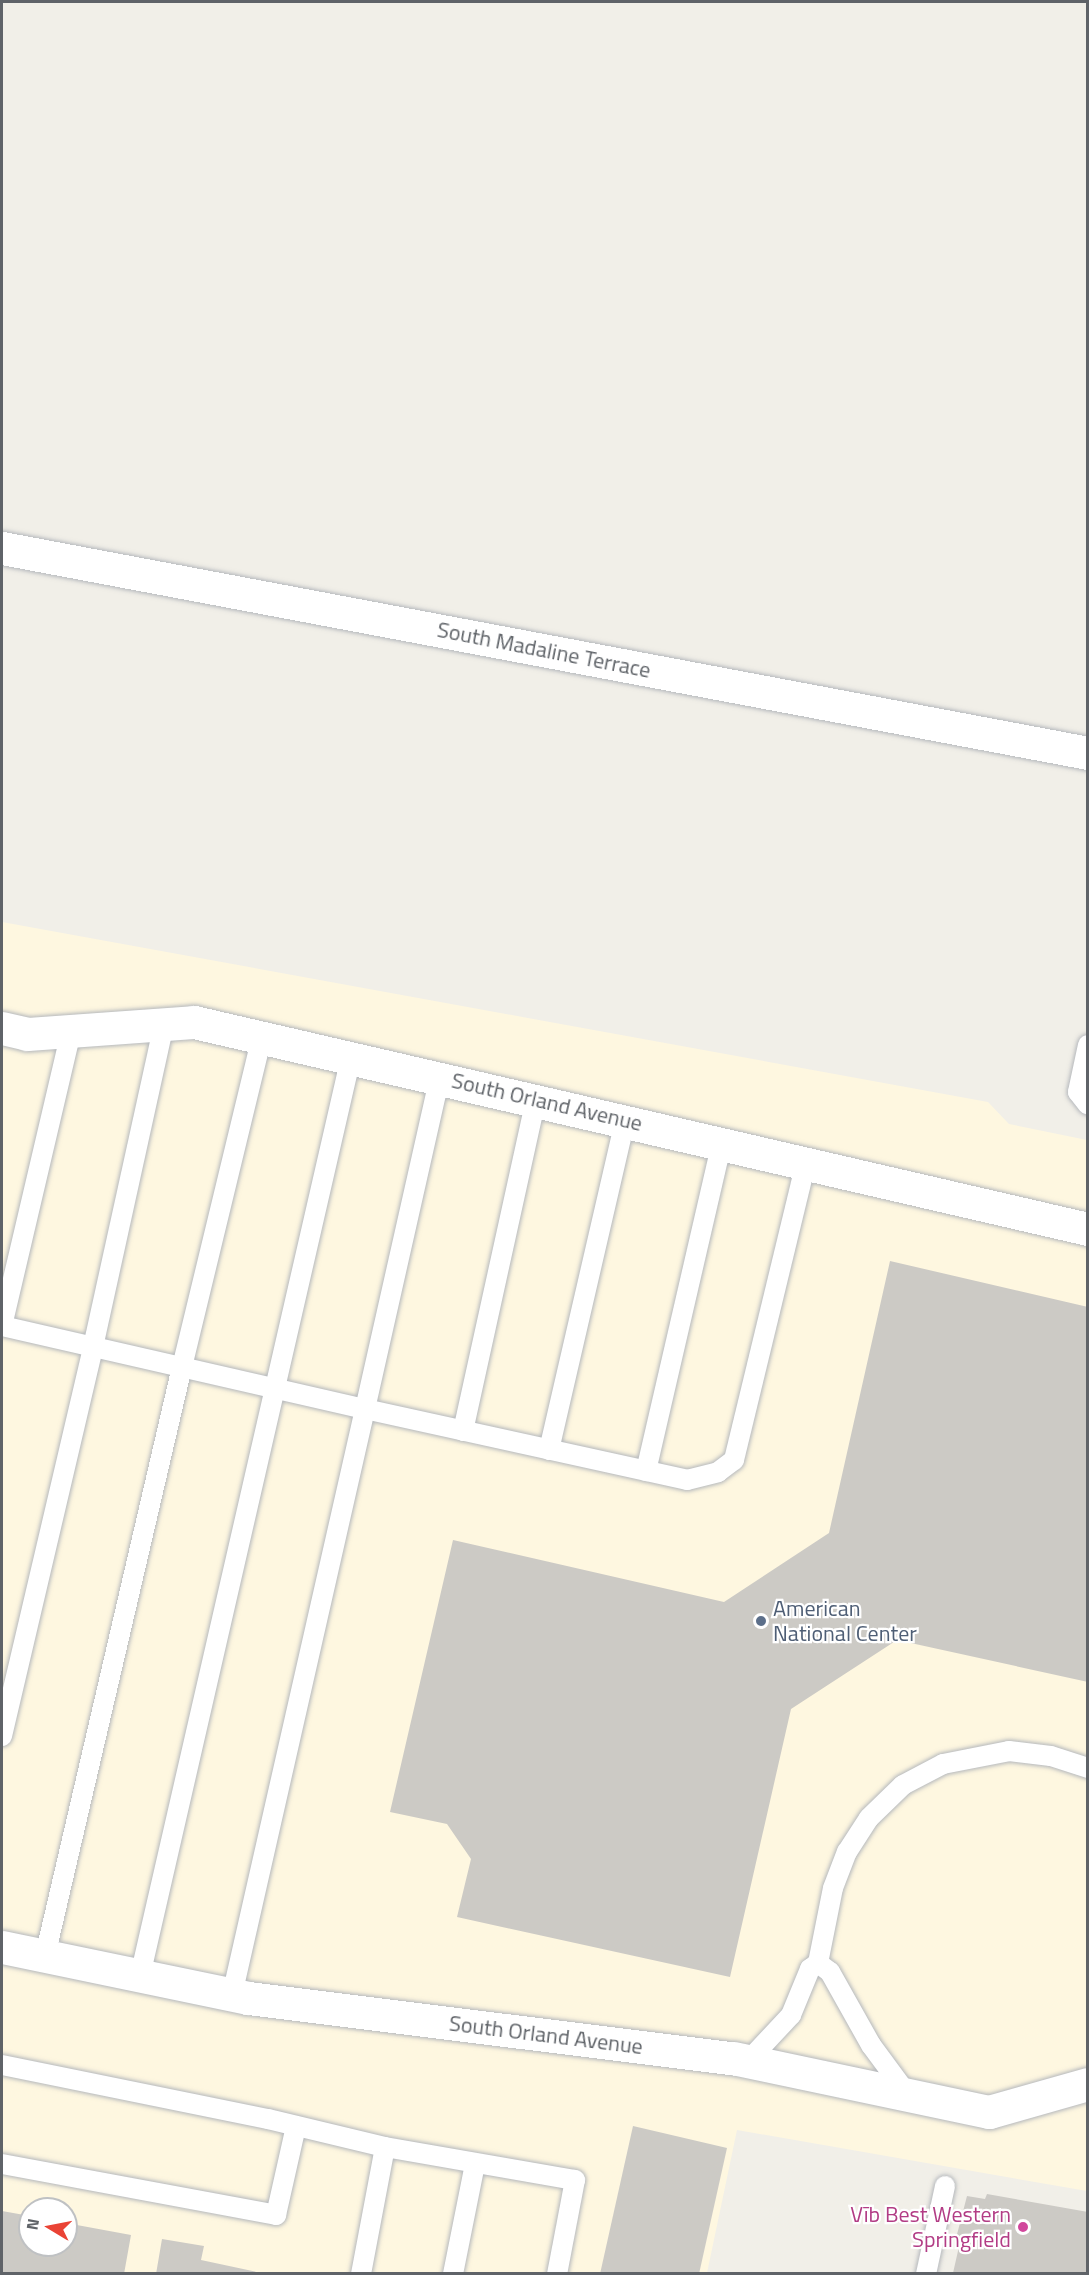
<!DOCTYPE html>
<html>
<head>
<meta charset="utf-8">
<style>
	body { margin:0 }
	#map { position:relative; width:1089px; height:2275px; overflow:hidden; background:#f1efe8; font-family:"Titillium Web",sans-serif }
	div>[style] { position:absolute }
	.commercial>* { inset:0; background:#fef7e0 }
	.building>* { inset:0; background:#cccac5 }
	.roads { filter:drop-shadow(0 0 2px #b5b8bc) drop-shadow(0 0 2px #b5b8bc) }
	.service>* { height:20px; margin:-10px; padding:0 10px; transform-origin:10px; border-radius:10px; background:#fff }
	.minor>* { height:33px; margin:-16.5px; padding:0 16.5px; transform-origin:16.5px; border-radius:16.5px; background:#fff }
	.dots>* { width:16px; height:16px; translate:-50% -50%; box-sizing:border-box; border:3px solid #fff; border-radius:50% }
	span { translate:-50% -50%; white-space:nowrap; text-align:center; line-height:1.15; -webkit-text-stroke:4.5px #fff; paint-order:stroke }
	.street-label { font-size:22px; color:#5f6368 }
	.service-label { font-size:22px; color:#4e5e75 }
	.left { translate:0 -50%; text-align:left }
	.hotel-label { font-size:22px; color:#b23c85 }
	.right { translate:-100% -50%; text-align:right }
	.frame { position:absolute; inset:0; border:3px solid #5f6368; pointer-events:none }
	.north { position:absolute; left:18px; top:2197px; width:60px; height:60px; box-sizing:border-box; background:#fff; border:2px solid #bfc1c3; border-radius:50%; rotate:280deg; font-size:16px; font-weight:700; line-height:24px; text-align:center; color:#5f6368 }
	.north::after { content:''; display:block; margin:auto; width:21px; height:27px; background:#ea4335; clip-path:polygon(50% 0,100% 100%,50% 72%,0 100%) }
</style>
</head>
<body>
<div id="map">
	<div class="commercial">
		<div style="clip-path:polygon(evenodd,2px 922px,988px 1102px,1009px 1124px,1087px 1140px,1087px 2191px,737px 2130px,707px 2273px,2px 2273px,2px 922px,30px 2209px,66px 2209px,66px 2245px,30px 2245px,30px 2209px)"></div>
	</div>
	<div class="building">
		<div style="clip-path:polygon(890px 1261px,1088px 1307px,1088px 1682px,897px 1640px,791px 1709px,730px 1977px,457px 1917px,471px 1859px,447px 1824px,390px 1812px,453px 1540px,724px 1602px,829px 1533px)"></div>
		<div style="clip-path:polygon(633px 2126px,727px 2148px,699px 2274px,600px 2274px)"></div>
		<div style="clip-path:polygon(987px 2194px,1088px 2212px,1088px 2274px,953px 2273px,960px 2242px,955px 2242px,967px 2196px,985px 2199px)"></div>
		<div style="clip-path:polygon(2px 2211px,30px 2216px,30px 2245px,66px 2245px,66px 2223px,131px 2235px,124px 2274px,2px 2274px)"></div>
		<div style="clip-path:polygon(162px 2239px,204px 2246px,201px 2260px,266px 2274px,156px 2274px)"></div>
	</div>
	<div class="roads">
		<div class="service">
			<div style="left:1088px;top:1045px;width:48px;rotate:102deg"></div>
			<div style="left:1078px;top:1092px;width:16px;rotate:52deg"></div>
			<div style="left:2px;top:1326px;width:372px;rotate:12.9deg"></div>
			<div style="left:365px;top:1409px;width:340px;rotate:-77.3deg"></div>
			<div style="left:2px;top:1326px;width:303px;rotate:-76.8deg"></div>
			<div style="left:463px;top:1431px;width:339px;rotate:-77.6deg"></div>
			<div style="left:549px;top:1450px;width:339px;rotate:-77deg"></div>
			<div style="left:646px;top:1471px;width:337px;rotate:-77deg"></div>
			<div style="left:2px;top:1736px;width:400px;rotate:-76.8deg"></div>
			<div style="left:93px;top:1347px;width:331px;rotate:-77.6deg"></div>
			<div style="left:45px;top:1956px;width:605px;rotate:-76.91deg"></div>
			<div style="left:182px;top:1367px;width:340px;rotate:-76.4deg"></div>
			<div style="left:818px;top:1963px;width:76px;rotate:-78.7deg"></div>
			<div style="left:833px;top:1888px;width:39px;rotate:-69deg"></div>
			<div style="left:847px;top:1852px;width:40px;rotate:-57.1deg"></div>
			<div style="left:869px;top:1818px;width:47px;rotate:-44.1deg"></div>
			<div style="left:903px;top:1785px;width:45px;rotate:-27.7deg"></div>
			<div style="left:943px;top:1764px;width:67px;rotate:-11.1deg"></div>
			<div style="left:1009px;top:1751px;width:42px;rotate:6.8deg"></div>
			<div style="left:1051px;top:1756px;width:39px;rotate:18deg"></div>
			<div style="left:140px;top:1976px;width:943px;rotate:-77.07deg"></div>
			<div style="left:232px;top:1995px;width:601px;rotate:-77.21deg"></div>
			<div style="left:365px;top:1409px;width:330px;rotate:12.4deg"></div>
			<div style="left:687px;top:1480px;width:32px;rotate:-14deg"></div>
			<div style="left:718px;top:1472px;width:20px;rotate:-37deg"></div>
			<div style="left:734px;top:1460px;width:306px;rotate:-76.4deg"></div>
			<div style="left:748px;top:2061px;width:63px;rotate:-46.9deg"></div>
			<div style="left:791px;top:2015px;width:50px;rotate:-67.6deg"></div>
			<div style="left:810px;top:1969px;width:10px;rotate:-37deg"></div>
			<div style="left:818px;top:1963px;width:15px;rotate:37deg"></div>
			<div style="left:830px;top:1972px;width:84px;rotate:60.7deg"></div>
			<div style="left:871px;top:2045px;width:62px;rotate:53.5deg"></div>
			<div style="left:2px;top:2065px;width:271px;rotate:11.5deg"></div>
			<div style="left:268px;top:2119px;width:120px;rotate:13.5deg"></div>
			<div style="left:385px;top:2147px;width:193px;rotate:9.9deg"></div>
			<div style="left:575px;top:2180px;width:96px;rotate:100.8deg"></div>
			<div style="left:2px;top:2164px;width:279px;rotate:10.5deg"></div>
			<div style="left:276px;top:2215px;width:91px;rotate:-77.3deg"></div>
			<div style="left:361px;top:2274px;width:129px;rotate:-79.3deg"></div>
			<div style="left:453px;top:2274px;width:112px;rotate:-78.7deg"></div>
			<div style="left:926px;top:2274px;width:90px;rotate:-77.8deg"></div>
		</div>
		<div class="minor">
			<div style="left:2px;top:548px;width:1105px;rotate:10.69deg"></div>
			<div style="left:2px;top:1028px;width:26px;rotate:13deg"></div>
			<div style="left:27px;top:1034px;width:167px;rotate:-4.1deg"></div>
			<div style="left:194px;top:1022px;width:918px;rotate:13.04deg"></div>
			<div style="left:2px;top:1947px;width:251px;rotate:11.7deg"></div>
			<div style="left:248px;top:1998px;width:489px;rotate:7.1deg"></div>
			<div style="left:733px;top:2058px;width:262px;rotate:11.9deg"></div>
			<div style="left:989px;top:2112px;width:103px;rotate:-15.8deg"></div>
		</div>
	</div>
	<div class="dots">
		<div style="left:761px;top:1621px;background:#5c6f8a"></div>
		<div style="left:1023px;top:2227px;background:#d1479c"></div>
	</div>
	<div class="street-label">
		<span style="left:544px;top:650px;rotate:11deg">South Madaline Terrace</span>
		<span style="left:547px;top:1102px;rotate:13deg">South Orland Avenue</span>
		<span style="left:546px;top:2035px;rotate:7deg">South Orland Avenue</span>
	</div>
	<div class="service-label">
		<span class="left" style="left:773px;top:1621px">American<br>National Center</span>
	</div>
	<div class="hotel-label">
		<span class="right" style="left:1011px;top:2227px">Vīb Best Western<br>Springfield</span>
	</div>
	<div class="frame"></div>
	<div class="north">N</div>
</div>
</body>
</html>
